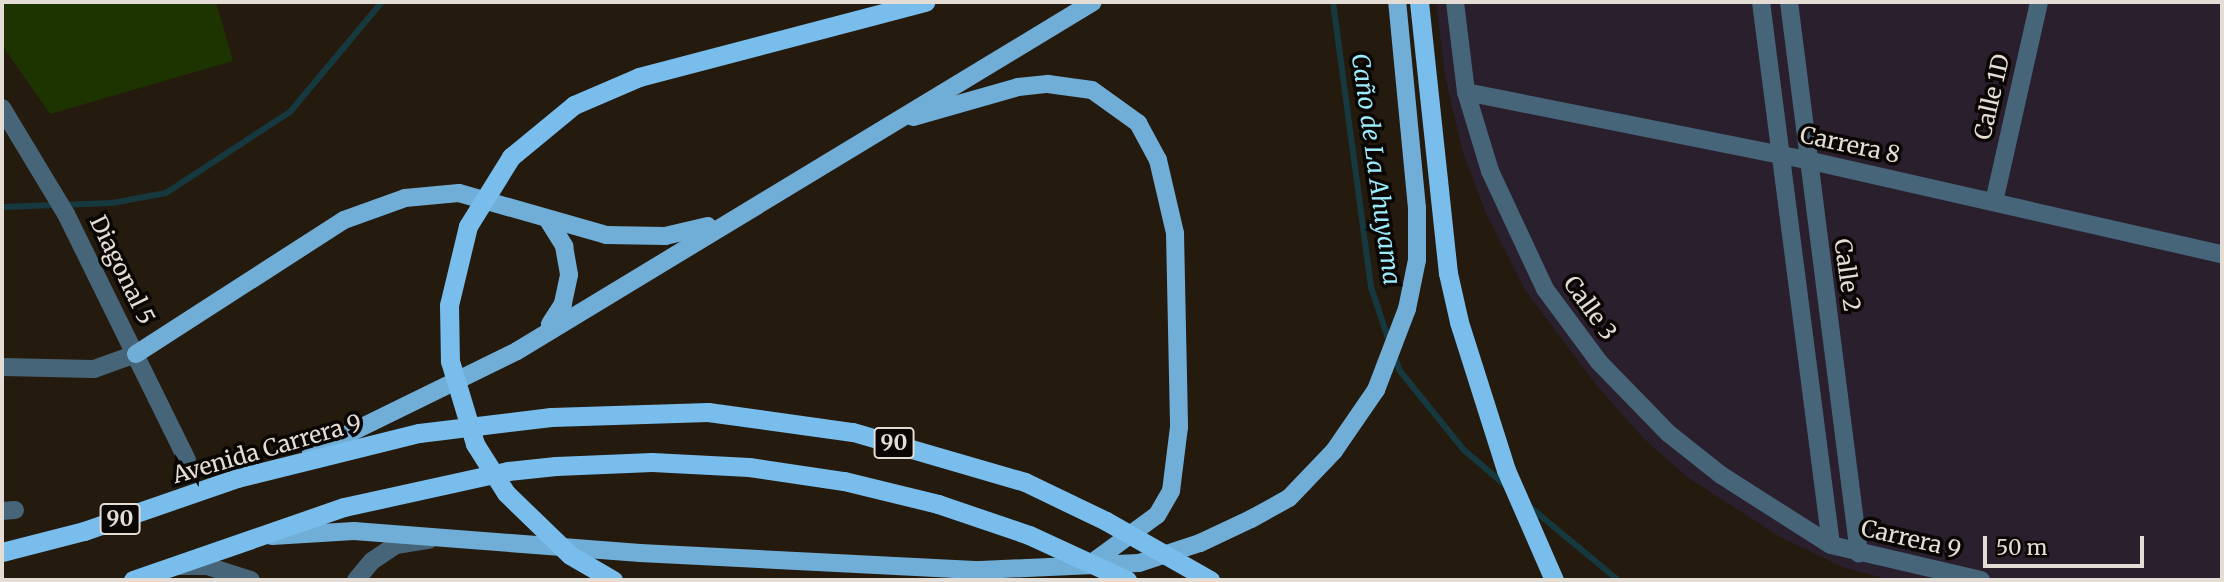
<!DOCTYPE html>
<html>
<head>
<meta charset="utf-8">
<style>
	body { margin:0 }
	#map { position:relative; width:2224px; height:582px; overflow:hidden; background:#241a0e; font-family:Merriweather,serif }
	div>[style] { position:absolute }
	.industrial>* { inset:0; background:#291f2d }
	.green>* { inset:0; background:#1d3400 }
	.stream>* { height:6px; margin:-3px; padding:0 3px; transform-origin:3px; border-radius:3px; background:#163940 }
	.minor>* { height:18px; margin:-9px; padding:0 9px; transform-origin:9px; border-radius:9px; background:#476579 }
	.primary>* { height:18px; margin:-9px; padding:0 9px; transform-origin:9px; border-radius:9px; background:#70aed8 }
	.trunk>* { height:19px; margin:-9.5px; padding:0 9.5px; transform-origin:9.5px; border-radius:9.5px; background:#78bdec }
	.trunk-bridge>* { height:19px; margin:-9.5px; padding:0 9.5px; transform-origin:9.5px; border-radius:9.5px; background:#78bdec }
	span { translate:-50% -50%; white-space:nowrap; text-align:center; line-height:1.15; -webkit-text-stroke:7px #0a0603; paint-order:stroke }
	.shield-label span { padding:2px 5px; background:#0a0603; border:2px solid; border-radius:5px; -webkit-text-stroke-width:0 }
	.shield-label { font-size:21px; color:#e4ddd5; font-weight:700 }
	.street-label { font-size:23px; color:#e4ddd5 }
	.water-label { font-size:24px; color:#9cebfc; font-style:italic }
	.frame { position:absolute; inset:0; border:4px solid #e4ddd5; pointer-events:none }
	.scale { position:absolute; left:1983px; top:536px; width:161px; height:32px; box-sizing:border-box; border:4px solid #e4ddd5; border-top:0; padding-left:9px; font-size:21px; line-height:24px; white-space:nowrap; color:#e4ddd5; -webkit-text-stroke:5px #0a0603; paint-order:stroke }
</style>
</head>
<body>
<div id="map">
	<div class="industrial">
		<div style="clip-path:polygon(1436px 2px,2222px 2px,2222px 580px,1891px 580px,1845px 568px,1780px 537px,1687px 477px,1643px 438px,1597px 386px,1525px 290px,1486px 213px,1463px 153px,1445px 76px)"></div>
	</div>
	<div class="green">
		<div style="clip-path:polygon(2px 2px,216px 2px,233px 61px,50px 114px,2px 45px)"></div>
	</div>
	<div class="stream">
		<div style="left:1333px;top:2px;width:288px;rotate:82.4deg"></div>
		<div style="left:1371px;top:287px;width:57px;rotate:71.6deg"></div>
		<div style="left:2px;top:207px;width:110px;rotate:-2.1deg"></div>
		<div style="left:112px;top:203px;width:55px;rotate:-10.5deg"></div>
		<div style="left:166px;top:193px;width:148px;rotate:-33.2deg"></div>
		<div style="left:290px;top:112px;width:143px;rotate:-50.1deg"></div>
		<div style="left:1394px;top:354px;width:18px;rotate:71deg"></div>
		<div style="left:1400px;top:371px;width:102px;rotate:51deg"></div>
		<div style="left:1464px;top:450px;width:55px;rotate:40.6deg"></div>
		<div style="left:1530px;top:507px;width:114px;rotate:39.7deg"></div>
	</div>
	<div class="minor">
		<div style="left:1455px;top:2px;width:91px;rotate:83deg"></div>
		<div style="left:1466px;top:92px;width:83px;rotate:73.1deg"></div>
		<div style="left:1490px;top:171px;width:130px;rotate:65deg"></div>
		<div style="left:1545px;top:289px;width:91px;rotate:53.5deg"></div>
		<div style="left:1599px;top:362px;width:99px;rotate:45.8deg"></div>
		<div style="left:1668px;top:433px;width:68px;rotate:38.4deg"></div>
		<div style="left:1721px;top:475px;width:130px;rotate:32.5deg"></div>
		<div style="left:1831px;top:545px;width:154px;rotate:13.1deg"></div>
		<div style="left:1761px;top:2px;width:547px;rotate:82.65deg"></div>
		<div style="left:1789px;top:2px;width:556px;rotate:82.77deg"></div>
		<div style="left:1466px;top:92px;width:348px;rotate:11.3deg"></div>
		<div style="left:1807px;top:160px;width:426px;rotate:12.8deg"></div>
		<div style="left:2px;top:108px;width:124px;rotate:58.9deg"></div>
		<div style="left:66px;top:214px;width:274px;rotate:63.8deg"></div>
		<div style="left:1994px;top:202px;width:205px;rotate:-77.3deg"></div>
		<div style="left:2px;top:367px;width:92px;rotate:1.2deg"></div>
		<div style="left:94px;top:369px;width:45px;rotate:-19.7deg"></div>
		<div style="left:2px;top:511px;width:13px;rotate:-4deg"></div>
		<div style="left:180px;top:566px;width:27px"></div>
		<div style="left:207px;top:566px;width:46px;rotate:17.7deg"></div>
		<div style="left:356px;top:580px;width:25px;rotate:-50deg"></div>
		<div style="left:372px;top:561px;width:29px;rotate:-34deg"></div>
		<div style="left:396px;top:545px;width:33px;rotate:-9deg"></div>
	</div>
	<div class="primary">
		<div style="left:913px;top:117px;width:109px;rotate:-15.9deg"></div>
		<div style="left:1018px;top:87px;width:30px;rotate:-6deg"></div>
		<div style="left:1048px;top:84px;width:44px;rotate:7.8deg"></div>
		<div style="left:1092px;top:90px;width:57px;rotate:35.7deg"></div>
		<div style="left:1138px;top:123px;width:42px;rotate:61.6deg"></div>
		<div style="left:1158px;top:160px;width:75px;rotate:76.9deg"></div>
		<div style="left:1175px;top:233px;width:194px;rotate:88.8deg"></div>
		<div style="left:1179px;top:427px;width:64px;rotate:97.1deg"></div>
		<div style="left:1171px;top:491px;width:28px;rotate:120deg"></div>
		<div style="left:1157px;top:515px;width:84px;rotate:143.7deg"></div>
		<div style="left:548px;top:220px;width:31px;rotate:58deg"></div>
		<div style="left:564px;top:246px;width:29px;rotate:80deg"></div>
		<div style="left:569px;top:275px;width:30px;rotate:102deg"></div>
		<div style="left:563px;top:304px;width:24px;rotate:123deg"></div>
		<div style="left:136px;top:354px;width:247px;rotate:-32.8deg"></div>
		<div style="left:344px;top:220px;width:65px;rotate:-19.8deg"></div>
		<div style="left:405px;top:198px;width:54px;rotate:-5.3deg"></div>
		<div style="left:459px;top:193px;width:153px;rotate:15.9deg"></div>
		<div style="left:606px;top:235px;width:59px;rotate:1deg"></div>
		<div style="left:665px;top:236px;width:44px;rotate:-13.1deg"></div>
		<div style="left:311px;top:452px;width:229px;rotate:-26.1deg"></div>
		<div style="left:517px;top:351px;width:673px;rotate:-31.21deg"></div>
		<div style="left:272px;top:536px;width:82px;rotate:-3.5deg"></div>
		<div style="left:354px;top:531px;width:287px;rotate:4.4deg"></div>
		<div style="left:640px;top:553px;width:340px;rotate:2.9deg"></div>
		<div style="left:980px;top:570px;width:159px;rotate:-2.5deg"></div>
		<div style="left:1139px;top:563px;width:64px;rotate:-18.2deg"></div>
		<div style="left:1200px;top:543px;width:56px;rotate:-25.2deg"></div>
		<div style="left:1251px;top:519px;width:43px;rotate:-28.9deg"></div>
		<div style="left:1289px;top:498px;width:65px;rotate:-46.2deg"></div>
		<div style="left:1334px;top:451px;width:74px;rotate:-55.5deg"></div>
		<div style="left:1376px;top:390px;width:87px;rotate:-69.1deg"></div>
		<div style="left:1407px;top:309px;width:50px;rotate:-78.5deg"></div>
		<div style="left:1417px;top:260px;width:52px;rotate:-90deg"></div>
		<div style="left:1417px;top:208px;width:207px;rotate:-95.5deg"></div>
	</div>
	<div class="trunk">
		<div style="left:1419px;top:2px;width:273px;rotate:83.9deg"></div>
		<div style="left:1448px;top:273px;width:50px;rotate:77.3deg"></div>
		<div style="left:1459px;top:322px;width:155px;rotate:72.4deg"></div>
		<div style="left:1506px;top:470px;width:120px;rotate:66.4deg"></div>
		<div style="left:574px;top:105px;width:71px;rotate:-23.3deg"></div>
		<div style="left:639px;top:77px;width:296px;rotate:-14.7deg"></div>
		<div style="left:2px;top:552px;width:85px;rotate:-14.4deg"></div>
		<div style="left:84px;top:531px;width:162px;rotate:-19.1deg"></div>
		<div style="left:237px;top:478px;width:187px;rotate:-13.9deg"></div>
		<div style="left:419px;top:433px;width:133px;rotate:-6.9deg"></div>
		<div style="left:133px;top:580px;width:223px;rotate:-19.1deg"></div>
		<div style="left:344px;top:507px;width:168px;rotate:-12.4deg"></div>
		<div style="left:508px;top:471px;width:48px;rotate:-5.9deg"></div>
	</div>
	<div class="trunk-bridge">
		<div style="left:574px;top:105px;width:82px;rotate:140.5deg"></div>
		<div style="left:511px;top:157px;width:81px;rotate:121.9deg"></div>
		<div style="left:468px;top:226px;width:81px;rotate:103.5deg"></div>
		<div style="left:449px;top:305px;width:56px;rotate:89deg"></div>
		<div style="left:450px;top:361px;width:87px;rotate:73.2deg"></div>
		<div style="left:475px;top:444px;width:58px;rotate:57.7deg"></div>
		<div style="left:506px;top:493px;width:89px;rotate:44.1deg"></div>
		<div style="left:570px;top:555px;width:50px;rotate:30.2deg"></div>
		<div style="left:551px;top:417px;width:157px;rotate:-1.8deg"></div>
		<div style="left:708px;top:412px;width:146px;rotate:7.9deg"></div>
		<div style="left:853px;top:432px;width:179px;rotate:16.2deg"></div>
		<div style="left:1025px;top:482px;width:90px;rotate:25.7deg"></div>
		<div style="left:1106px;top:521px;width:120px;rotate:29.6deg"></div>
		<div style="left:556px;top:466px;width:96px;rotate:-2.4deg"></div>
		<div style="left:652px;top:462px;width:97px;rotate:3deg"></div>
		<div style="left:749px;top:467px;width:96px;rotate:8.4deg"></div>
		<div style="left:844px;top:481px;width:97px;rotate:13.7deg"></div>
		<div style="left:938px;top:504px;width:96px;rotate:18.8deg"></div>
		<div style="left:1029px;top:535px;width:108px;rotate:24.7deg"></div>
	</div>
	<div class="shield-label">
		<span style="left:894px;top:443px">90</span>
		<span style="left:120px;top:519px">90</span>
	</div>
	<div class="street-label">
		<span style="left:1992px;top:97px;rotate:-77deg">Calle 1D</span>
		<span style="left:1850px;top:145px;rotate:12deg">Carrera 8</span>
		<span style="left:122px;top:270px;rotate:64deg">Diagonal 5</span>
		<span style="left:1847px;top:275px;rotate:82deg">Calle 2</span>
		<span style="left:1590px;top:308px;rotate:54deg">Calle 3</span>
		<span style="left:267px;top:449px;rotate:-16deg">Avenida Carrera 9</span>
		<span style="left:1911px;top:539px;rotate:13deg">Carrera 9</span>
	</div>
	<div class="water-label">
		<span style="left:1376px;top:169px;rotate:82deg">Caño de La Ahuyama</span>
	</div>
	<div class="frame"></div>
	<div class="scale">50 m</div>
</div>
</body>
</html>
